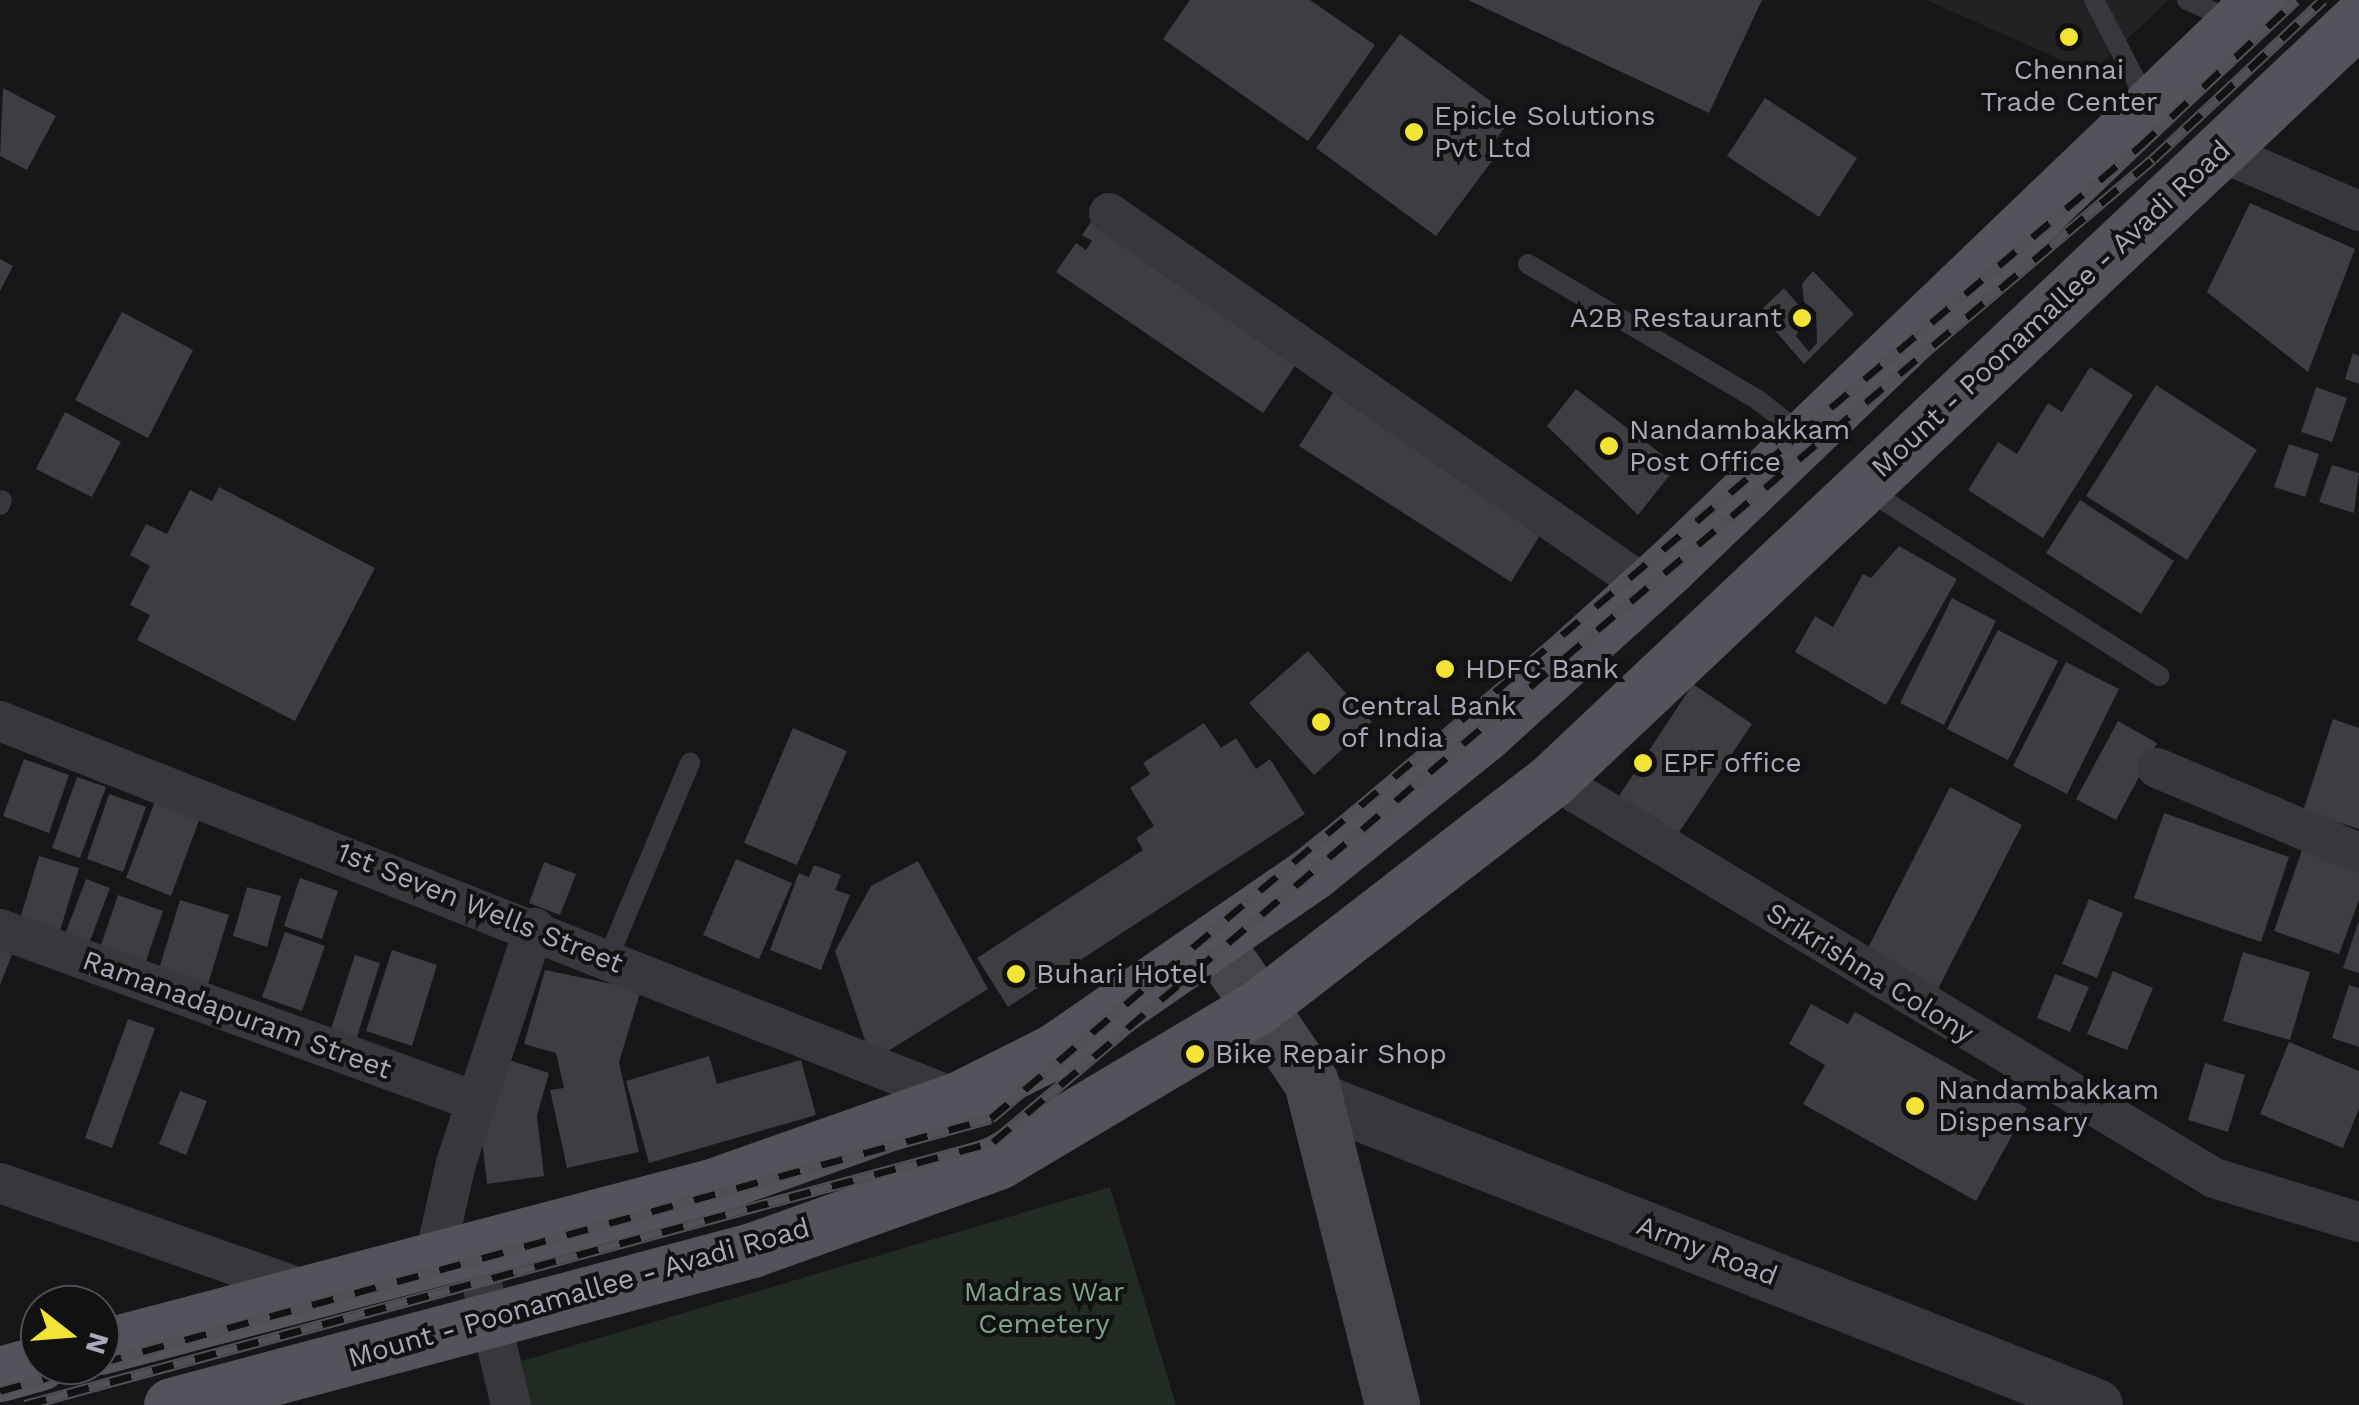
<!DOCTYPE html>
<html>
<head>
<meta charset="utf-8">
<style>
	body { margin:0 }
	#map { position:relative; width:2359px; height:1405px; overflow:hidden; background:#161618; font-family:"Work Sans",sans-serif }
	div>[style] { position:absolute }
	.built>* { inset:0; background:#222224 }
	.green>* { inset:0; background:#222a24 }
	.building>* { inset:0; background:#3d3d42 }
	.service>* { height:20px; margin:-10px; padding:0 10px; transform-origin:10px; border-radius:10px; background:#37373c }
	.minor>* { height:40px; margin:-20px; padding:0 20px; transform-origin:20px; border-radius:20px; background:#37373c }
	.tertiary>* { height:52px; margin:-26px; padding:0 26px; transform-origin:26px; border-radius:26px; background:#37373c }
	.secondary>* { height:55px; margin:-27.5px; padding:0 27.5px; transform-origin:27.5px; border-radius:27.5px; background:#45454c }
	.primary>* { height:55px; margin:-27.5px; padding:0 27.5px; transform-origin:27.5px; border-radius:27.5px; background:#53535b }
	.rail>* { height:11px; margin-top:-5.5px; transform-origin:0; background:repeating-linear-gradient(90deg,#111112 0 22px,#505057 0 44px); box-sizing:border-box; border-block:2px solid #505057 }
	.dots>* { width:28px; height:28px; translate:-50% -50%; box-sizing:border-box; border:5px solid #111112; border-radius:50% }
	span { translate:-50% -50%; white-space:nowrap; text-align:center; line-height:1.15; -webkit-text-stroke:8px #111112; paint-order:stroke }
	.poi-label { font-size:28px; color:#a8a8b8 }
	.left { translate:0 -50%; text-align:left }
	.right { translate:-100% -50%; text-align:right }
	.street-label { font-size:28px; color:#a8a8b8 }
	.park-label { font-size:28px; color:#7fa28a }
	.north { position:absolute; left:20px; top:1285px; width:100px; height:100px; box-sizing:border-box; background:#111112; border:2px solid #4d4d54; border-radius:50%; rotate:107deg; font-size:28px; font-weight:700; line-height:40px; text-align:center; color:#a8a8b8 }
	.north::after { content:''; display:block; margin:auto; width:35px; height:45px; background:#f1e434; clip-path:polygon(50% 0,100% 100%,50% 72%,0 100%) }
</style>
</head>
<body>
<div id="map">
	<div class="built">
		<div style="clip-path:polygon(1926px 0,2169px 0,2091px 73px)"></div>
	</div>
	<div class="green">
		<div style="clip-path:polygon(1110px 1187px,1176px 1405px,519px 1405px,508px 1365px)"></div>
	</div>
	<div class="building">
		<div style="clip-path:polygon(1190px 0,1310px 0,1375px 45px,1308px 141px,1163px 39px)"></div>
		<div style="clip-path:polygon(1468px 0,1762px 0,1709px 113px)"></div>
		<div style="clip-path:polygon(1400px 34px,1512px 117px,1484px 156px,1492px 161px,1436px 236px,1316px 148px)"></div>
		<div style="clip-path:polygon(3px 88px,56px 116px,27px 170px,0 156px)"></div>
		<div style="clip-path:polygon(1765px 98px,1857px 158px,1819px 217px,1727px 156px)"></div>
		<div style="clip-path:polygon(2250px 203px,2355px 249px,2308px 372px,2207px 292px)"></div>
		<div style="clip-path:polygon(1093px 219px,1301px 357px,1263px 413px,1056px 272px,1076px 243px,1086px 250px,1092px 241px,1082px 235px)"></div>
		<div style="clip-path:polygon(0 259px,13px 266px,0 291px)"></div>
		<div style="clip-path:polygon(1813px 271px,1854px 314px,1804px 364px,1759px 312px,1784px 288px,1807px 315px,1796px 336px,1809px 352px,1817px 343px,1816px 312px,1804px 302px,1802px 284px)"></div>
		<div style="clip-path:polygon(122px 312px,193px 350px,148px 438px,75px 400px)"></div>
		<div style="clip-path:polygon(2353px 353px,2359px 356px,2359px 384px,2345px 379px)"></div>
		<div style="clip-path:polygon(2090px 367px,2133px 395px,2043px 538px,1968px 490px,1998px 442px,2017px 454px,2048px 403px,2062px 412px)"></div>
		<div style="clip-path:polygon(1338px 385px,1549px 521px,1511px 582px,1299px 446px)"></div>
		<div style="clip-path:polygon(2156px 385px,2257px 450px,2187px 560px,2086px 496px)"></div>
		<div style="clip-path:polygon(2316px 387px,2347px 398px,2332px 442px,2301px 432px)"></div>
		<div style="clip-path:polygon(1576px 389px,1677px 466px,1638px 515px,1547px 426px)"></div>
		<div style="clip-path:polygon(65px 412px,121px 442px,92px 497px,36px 469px)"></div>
		<div style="clip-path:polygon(2289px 444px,2319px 454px,2305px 497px,2274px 487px)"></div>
		<div style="clip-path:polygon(2332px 465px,2359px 473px,2354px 513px,2319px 502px)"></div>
		<div style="clip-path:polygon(219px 487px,375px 568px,295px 721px,137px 640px,150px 615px,130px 605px,150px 566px,130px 555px,146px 524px,167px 534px,190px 490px,212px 501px)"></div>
		<div style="clip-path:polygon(2080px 500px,2174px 561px,2141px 614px,2046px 553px)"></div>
		<div style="clip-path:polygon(1899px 546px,1957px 579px,1886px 705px,1795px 652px,1815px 616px,1833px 627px,1863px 574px,1871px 578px)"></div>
		<div style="clip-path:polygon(1952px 598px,1996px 621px,1944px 725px,1900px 703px)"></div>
		<div style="clip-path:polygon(1998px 630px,2058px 661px,2008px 760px,1947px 729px)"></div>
		<div style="clip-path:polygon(1308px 651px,1372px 722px,1314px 775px,1249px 703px)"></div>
		<div style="clip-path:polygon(2066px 662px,2119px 689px,2067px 794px,2013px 766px)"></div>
		<div style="clip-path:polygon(1693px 684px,1752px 724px,1671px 844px,1613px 805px)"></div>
		<div style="clip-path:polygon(2333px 719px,2359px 728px,2359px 829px,2303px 811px)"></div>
		<div style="clip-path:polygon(2118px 721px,2157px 743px,2116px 820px,2076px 799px)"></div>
		<div style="clip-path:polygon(1204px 723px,1221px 748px,1236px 738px,1256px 769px,1270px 759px,1305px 814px,1008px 1007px,977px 958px,1143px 850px,1136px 838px,1154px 826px,1130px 788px,1150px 774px,1143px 763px)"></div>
		<div style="clip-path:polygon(793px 728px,847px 751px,797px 865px,744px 843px)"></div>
		<div style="clip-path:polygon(24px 759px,69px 775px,49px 833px,3px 816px)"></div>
		<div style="clip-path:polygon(77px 777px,106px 787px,80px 858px,52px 848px)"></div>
		<div style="clip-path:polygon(1950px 787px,2022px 825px,1938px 989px,1866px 952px)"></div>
		<div style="clip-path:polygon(109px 794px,146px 807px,123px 872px,87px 859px)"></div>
		<div style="clip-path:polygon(155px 801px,200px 818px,171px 896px,126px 878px)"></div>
		<div style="clip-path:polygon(2164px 813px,2289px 857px,2261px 942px,2134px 898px)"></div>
		<div style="clip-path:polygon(2302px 850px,2359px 870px,2359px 900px,2339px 954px,2274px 931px)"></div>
		<div style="clip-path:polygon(39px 856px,79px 868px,59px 934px,19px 922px)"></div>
		<div style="clip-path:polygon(736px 859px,792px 883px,759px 959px,703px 935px)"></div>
		<div style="clip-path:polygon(918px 861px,988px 989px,872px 1061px,835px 951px,871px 886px)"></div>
		<div style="clip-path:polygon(544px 862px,576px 874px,560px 915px,529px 903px)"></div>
		<div style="clip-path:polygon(814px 865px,841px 875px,835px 890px,850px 895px,821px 970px,770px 950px,799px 873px,809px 877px)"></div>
		<div style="clip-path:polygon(300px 878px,338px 891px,322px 939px,284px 926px)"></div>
		<div style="clip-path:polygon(86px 879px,110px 888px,88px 946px,64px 937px)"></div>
		<div style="clip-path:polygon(247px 887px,281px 896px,267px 947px,233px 936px)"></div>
		<div style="clip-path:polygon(118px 895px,163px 911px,145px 964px,100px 948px)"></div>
		<div style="clip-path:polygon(2089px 899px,2123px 913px,2097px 978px,2062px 964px)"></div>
		<div style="clip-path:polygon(180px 900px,229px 915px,205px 994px,156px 979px)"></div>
		<div style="clip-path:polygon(2358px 923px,2359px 923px,2359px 973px,2343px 968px)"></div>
		<div style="clip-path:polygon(285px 932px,325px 946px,302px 1011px,262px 997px)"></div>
		<div style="clip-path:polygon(0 938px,16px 944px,0 985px)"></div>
		<div style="clip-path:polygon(392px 950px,437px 965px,412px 1046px,366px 1031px)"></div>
		<div style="clip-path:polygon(2243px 952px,2310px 972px,2290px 1040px,2223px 1021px)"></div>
		<div style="clip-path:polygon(355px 955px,380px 963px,356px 1040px,330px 1032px)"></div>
		<div style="clip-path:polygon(545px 970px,641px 990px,619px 1062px,639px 1152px,567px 1168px,550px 1090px,564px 1088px,556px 1053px,524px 1044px)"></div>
		<div style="clip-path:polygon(2113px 971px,2153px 988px,2127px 1050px,2087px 1034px)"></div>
		<div style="clip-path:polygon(2055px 974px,2089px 987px,2070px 1032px,2037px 1018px)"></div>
		<div style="clip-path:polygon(2349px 985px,2359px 988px,2359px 1047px,2332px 1038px)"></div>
		<div style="clip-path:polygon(1811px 1004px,1848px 1024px,1855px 1012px,2027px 1108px,1976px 1201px,1803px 1104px,1825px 1065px,1789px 1044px)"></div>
		<div style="clip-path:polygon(128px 1019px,155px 1028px,112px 1148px,85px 1138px)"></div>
		<div style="clip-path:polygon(2289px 1042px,2359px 1071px,2359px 1109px,2343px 1148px,2260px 1114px)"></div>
		<div style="clip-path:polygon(709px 1056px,717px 1084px,801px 1060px,816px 1115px,649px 1163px,626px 1081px)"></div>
		<div style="clip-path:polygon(506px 1059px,549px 1073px,537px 1116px,544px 1176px,487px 1184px,480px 1123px)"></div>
		<div style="clip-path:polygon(2205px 1063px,2245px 1075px,2228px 1132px,2188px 1120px)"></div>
		<div style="clip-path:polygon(180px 1091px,207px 1101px,186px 1155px,159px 1144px)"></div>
	</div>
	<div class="service">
		<div style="left:2094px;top:0;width:115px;rotate:62.5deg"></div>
		<div style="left:2187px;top:0;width:48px;rotate:24.4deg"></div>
		<div style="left:1528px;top:264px;width:267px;rotate:30.6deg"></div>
		<div style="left:1758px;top:400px;width:57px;rotate:37.9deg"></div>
		<div style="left:1866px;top:489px;width:348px;rotate:32.5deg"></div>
		<div style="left:0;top:505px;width:5px;rotate:-68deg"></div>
		<div style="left:608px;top:958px;width:212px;rotate:-67.2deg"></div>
	</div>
	<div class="minor">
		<div style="left:2219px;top:151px;width:152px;rotate:23.2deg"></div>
		<div style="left:1109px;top:213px;width:655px;rotate:34.81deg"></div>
		<div style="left:0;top:721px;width:1030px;rotate:21.53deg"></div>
		<div style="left:2157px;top:768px;width:219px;rotate:22.8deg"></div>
		<div style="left:1553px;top:779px;width:772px;rotate:31.12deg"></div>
		<div style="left:2214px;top:1178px;width:152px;rotate:16.9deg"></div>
		<div style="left:0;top:929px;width:505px;rotate:19.91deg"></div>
		<div style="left:0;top:1183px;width:326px;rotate:19.3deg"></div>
		<div style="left:474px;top:1251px;width:158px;rotate:76.5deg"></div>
		<div style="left:434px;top:1260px;width:99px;rotate:-77.2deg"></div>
		<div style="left:456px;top:1163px;width:248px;rotate:-71.6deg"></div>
	</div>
	<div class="tertiary">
		<div style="left:1316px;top:1098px;width:839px;rotate:21.46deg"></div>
	</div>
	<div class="secondary">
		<div style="left:1215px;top:941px;width:171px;rotate:55.8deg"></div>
		<div style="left:1311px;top:1082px;width:333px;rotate:75.9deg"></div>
	</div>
	<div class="primary">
		<div style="left:100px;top:1347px;width:633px;rotate:-14.74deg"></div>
		<div style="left:712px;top:1186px;width:261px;rotate:-19.5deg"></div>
		<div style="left:958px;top:1099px;width:107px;rotate:-26.6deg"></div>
		<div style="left:1054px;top:1051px;width:313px;rotate:-34.6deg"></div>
		<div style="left:1312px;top:873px;width:220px;rotate:-38.9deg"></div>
		<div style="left:1483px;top:735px;width:251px;rotate:-42.1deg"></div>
		<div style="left:1669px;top:567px;width:819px;rotate:-43.81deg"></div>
		<div style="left:0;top:1374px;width:41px;rotate:-15.4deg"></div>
		<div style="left:171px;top:1405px;width:601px;rotate:-14.94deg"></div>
		<div style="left:752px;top:1250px;width:261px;rotate:-19.7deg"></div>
		<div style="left:998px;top:1162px;width:306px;rotate:-30.8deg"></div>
		<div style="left:1261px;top:1005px;width:369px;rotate:-37.7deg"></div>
		<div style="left:1553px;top:779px;width:1108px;rotate:-43.32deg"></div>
	</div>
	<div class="rail">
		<div style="left:100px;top:1363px;width:924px;rotate:-15.37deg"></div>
		<div style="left:991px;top:1118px;width:1504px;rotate:-40.23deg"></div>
		<div style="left:2139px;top:147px;width:215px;rotate:-43.1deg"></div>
		<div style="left:0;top:1391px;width:97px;rotate:-15.6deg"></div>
		<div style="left:25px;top:1405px;width:1003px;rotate:-15.2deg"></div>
		<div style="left:993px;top:1142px;width:1520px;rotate:-40.28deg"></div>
		<div style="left:2153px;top:159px;width:233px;rotate:-43.1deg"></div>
	</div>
	<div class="dots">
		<div style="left:2069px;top:37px;background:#f1e434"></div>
		<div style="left:1414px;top:132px;background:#f1e434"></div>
		<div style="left:1802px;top:318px;background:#f1e434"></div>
		<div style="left:1609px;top:446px;background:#f1e434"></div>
		<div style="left:1445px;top:669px;background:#f1e434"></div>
		<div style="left:1321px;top:722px;background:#f1e434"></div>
		<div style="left:1643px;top:763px;background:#f1e434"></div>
		<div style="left:1016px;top:974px;background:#f1e434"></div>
		<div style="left:1195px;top:1054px;background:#f1e434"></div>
		<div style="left:1915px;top:1106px;background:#f1e434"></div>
	</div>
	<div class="poi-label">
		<span style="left:2069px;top:86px">Chennai<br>Trade Center</span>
		<span class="left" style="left:1434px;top:132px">Epicle Solutions<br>Pvt Ltd</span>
		<span class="right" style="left:1782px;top:318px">A2B Restaurant</span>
		<span class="left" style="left:1629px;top:446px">Nandambakkam<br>Post Office</span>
		<span class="left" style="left:1465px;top:669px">HDFC Bank</span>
		<span class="left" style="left:1341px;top:722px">Central Bank<br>of India</span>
		<span class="left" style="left:1663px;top:763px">EPF office</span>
		<span class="left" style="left:1036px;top:974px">Buhari Hotel</span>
		<span class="left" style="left:1215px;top:1054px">Bike Repair Shop</span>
		<span class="left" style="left:1938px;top:1106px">Nandambakkam<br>Dispensary</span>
	</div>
	<div class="street-label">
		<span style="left:2051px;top:309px;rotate:-43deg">Mount - Poonamallee - Avadi Road</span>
		<span style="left:480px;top:908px;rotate:22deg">1st Seven Wells Street</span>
		<span style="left:1870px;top:973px;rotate:32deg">Srikrishna Colony</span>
		<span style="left:237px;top:1015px;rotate:20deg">Ramanadapuram Street</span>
		<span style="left:1707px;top:1251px;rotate:21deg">Army Road</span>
		<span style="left:579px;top:1293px;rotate:-16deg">Mount - Poonamallee - Avadi Road</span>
	</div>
	<div class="park-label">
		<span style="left:1044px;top:1308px">Madras War<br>Cemetery</span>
	</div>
	<div class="north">N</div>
</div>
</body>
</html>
